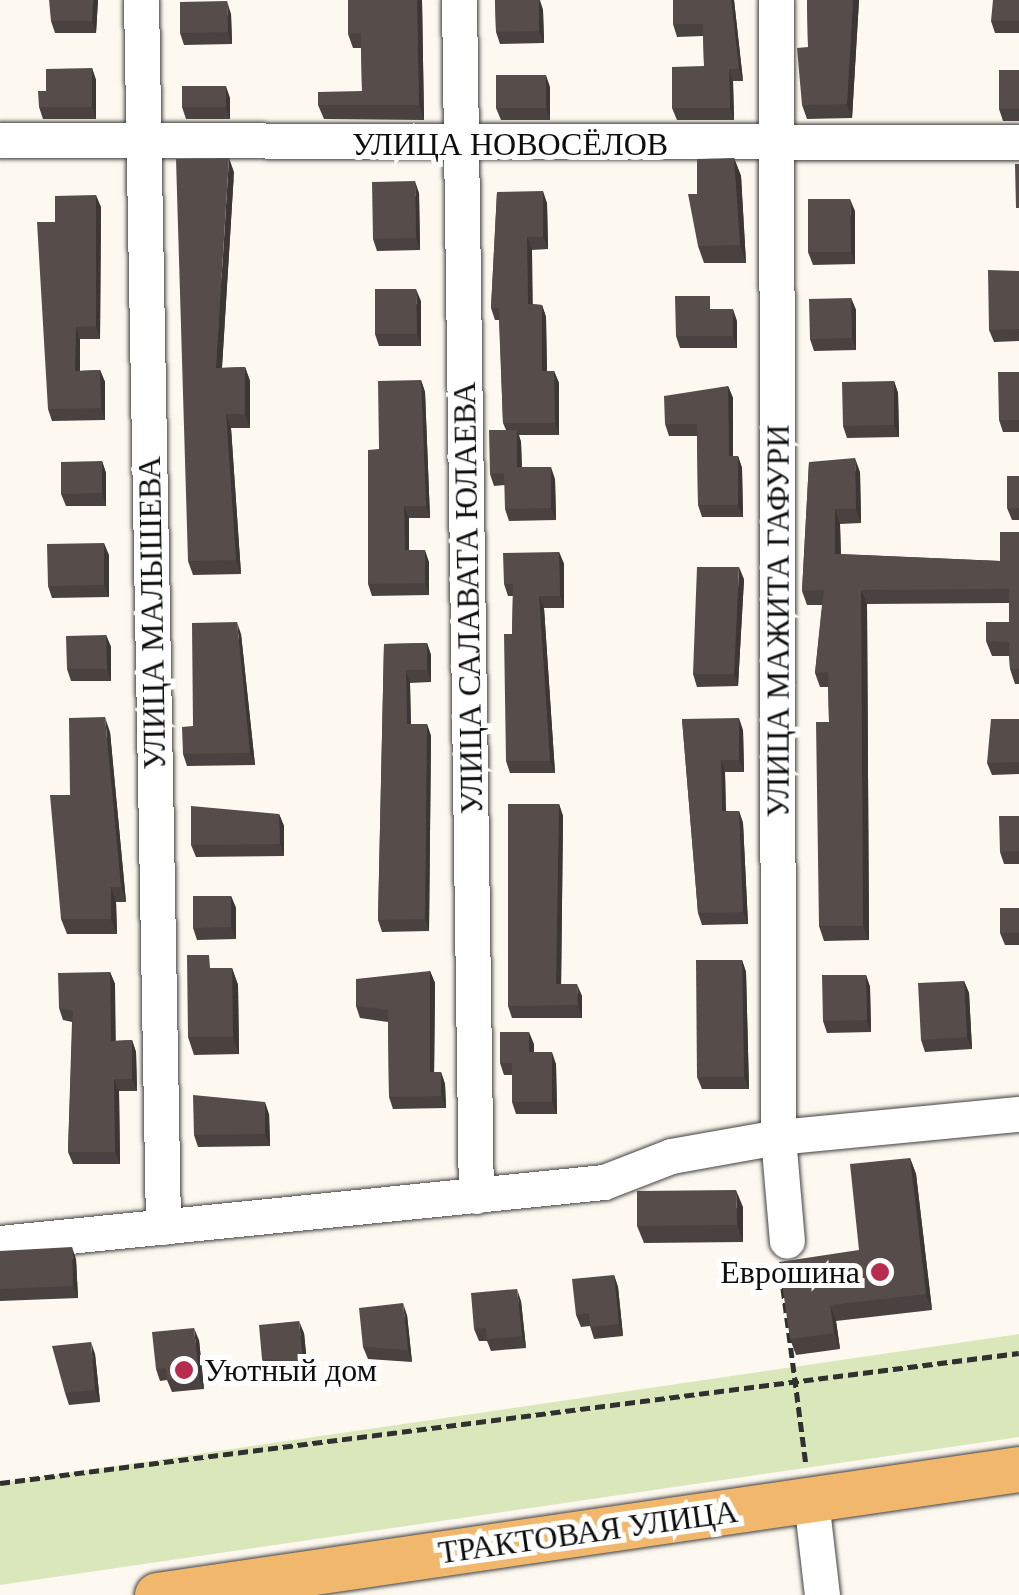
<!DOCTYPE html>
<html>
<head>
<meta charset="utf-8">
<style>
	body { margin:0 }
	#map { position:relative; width:1019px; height:1595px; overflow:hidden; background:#fef9f0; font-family:"Times New Roman",serif }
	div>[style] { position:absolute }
	.green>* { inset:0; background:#dae7bb }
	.path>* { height:5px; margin-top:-2.5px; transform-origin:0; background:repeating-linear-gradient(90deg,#303030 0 10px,transparent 0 15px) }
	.roads { filter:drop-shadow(0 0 2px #414141) drop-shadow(0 0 2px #414141) }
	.minor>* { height:35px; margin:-17.5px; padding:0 17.5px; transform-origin:17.5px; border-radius:17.5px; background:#fff }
	.major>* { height:45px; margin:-22.5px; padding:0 22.5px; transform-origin:22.5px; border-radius:22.5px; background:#f1b86d }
	.wall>* { inset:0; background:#4a4240 }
	.shaded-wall>* { inset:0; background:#3c3634 }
	.building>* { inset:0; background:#564d4b }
	.dots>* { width:28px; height:28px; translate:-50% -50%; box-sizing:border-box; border:5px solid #fff; border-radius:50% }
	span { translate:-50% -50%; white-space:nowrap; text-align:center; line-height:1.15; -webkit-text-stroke:10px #fff; paint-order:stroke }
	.street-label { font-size:32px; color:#0e0e0e }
	.poi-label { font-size:32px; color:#0e0e0e }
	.right { translate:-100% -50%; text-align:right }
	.left { translate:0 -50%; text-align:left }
</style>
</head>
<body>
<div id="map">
	<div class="green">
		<div style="clip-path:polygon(1019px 1334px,1019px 1437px,0 1585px,0 1483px)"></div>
	</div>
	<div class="path">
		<div style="left:781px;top:1273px;width:194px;rotate:82.6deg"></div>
		<div style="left:0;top:1483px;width:1027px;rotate:-7.27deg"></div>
	</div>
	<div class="roads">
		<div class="minor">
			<div style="left:141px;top:0;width:1227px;rotate:88.97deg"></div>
			<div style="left:459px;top:0;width:1196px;rotate:89.19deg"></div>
			<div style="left:776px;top:0;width:1137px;rotate:89.9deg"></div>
			<div style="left:778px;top:1137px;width:104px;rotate:85.1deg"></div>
			<div style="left:0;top:140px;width:1019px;rotate:0.11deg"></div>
			<div style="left:0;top:1243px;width:607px;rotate:-5.77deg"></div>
			<div style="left:604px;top:1182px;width:72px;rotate:-21.2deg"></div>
			<div style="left:671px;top:1156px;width:109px;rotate:-10.1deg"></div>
			<div style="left:778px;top:1137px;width:242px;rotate:-5.5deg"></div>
			<div style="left:811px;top:1500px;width:96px;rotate:83.4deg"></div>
		</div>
		<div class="major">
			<div style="left:157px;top:1595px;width:871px;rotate:-8.32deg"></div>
		</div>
	</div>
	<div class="wall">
		<div style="clip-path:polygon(98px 0,96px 33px,55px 33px,51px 21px)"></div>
		<div style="clip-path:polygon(422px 0,424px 120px,324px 119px,318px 105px,362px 91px,361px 48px,353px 48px,348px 34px)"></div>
		<div style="clip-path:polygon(495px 0,540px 0,543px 10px,544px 43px,500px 44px,496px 32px)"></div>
		<div style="clip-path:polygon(673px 0,734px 0,743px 81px,733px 81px,734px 120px,677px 120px,672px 108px,704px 66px,703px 36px,677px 37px,673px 24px)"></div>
		<div style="clip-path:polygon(807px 0,859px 0,852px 118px,807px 119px,802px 105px,808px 47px)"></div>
		<div style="clip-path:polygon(1019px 0,1019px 33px,995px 33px,991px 21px)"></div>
		<div style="clip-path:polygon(231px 14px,232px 44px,184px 45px,180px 33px)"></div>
		<div style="clip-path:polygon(92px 68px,96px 80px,96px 119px,43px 119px,39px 107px,46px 91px)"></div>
		<div style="clip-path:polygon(1019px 70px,1019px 121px,1003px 121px,999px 109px)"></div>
		<div style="clip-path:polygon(550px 87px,550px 120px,501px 120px,496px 108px)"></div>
		<div style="clip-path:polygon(230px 98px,230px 119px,186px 119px,182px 107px)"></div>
		<div style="clip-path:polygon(734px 158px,741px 176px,746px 263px,704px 263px,698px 246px,697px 194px)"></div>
		<div style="clip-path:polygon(234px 172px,222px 368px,245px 367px,250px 381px,250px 428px,231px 428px,241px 574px,193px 575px,188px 561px)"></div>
		<div style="clip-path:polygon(497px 192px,547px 203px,548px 249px,532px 250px,532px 304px,542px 305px,546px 317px,547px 371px,554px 371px,559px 383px,559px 435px,519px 435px,521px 442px,522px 467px,555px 479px,556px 520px,509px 521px,505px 509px,505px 485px,494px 486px,490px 474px,506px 430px,503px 423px,499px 320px,495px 320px,491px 308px)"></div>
		<div style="clip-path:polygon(419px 193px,420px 250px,377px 251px,373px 239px)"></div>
		<div style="clip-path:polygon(101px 207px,100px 339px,80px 339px,80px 371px,100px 370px,105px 382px,105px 420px,52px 421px,48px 409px,55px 222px)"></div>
		<div style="clip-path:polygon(855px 211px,855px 264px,813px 265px,808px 252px)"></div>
		<div style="clip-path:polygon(1019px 271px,1019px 341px,994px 342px,989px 330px)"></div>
		<div style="clip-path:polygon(851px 298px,856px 310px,856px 350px,814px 351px,810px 339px)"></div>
		<div style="clip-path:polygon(421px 301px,421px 346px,379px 346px,375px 334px)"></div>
		<div style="clip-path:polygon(714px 309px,737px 321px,737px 348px,680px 348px,676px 336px)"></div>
		<div style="clip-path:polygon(1019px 372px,1019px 432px,1003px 432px,999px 420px)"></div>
		<div style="clip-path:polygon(421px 380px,425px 392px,430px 518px,409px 518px,409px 550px,429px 562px,429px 595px,372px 596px,368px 584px,379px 449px)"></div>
		<div style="clip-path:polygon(894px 381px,898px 393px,899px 437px,847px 438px,843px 426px)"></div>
		<div style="clip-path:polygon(728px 386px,733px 398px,733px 456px,738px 456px,742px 468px,743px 517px,702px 517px,698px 505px,697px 436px,669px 436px,665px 424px)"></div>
		<div style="clip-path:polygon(102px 461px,106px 473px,106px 506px,66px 506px,61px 494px)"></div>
		<div style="clip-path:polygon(809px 462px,860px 472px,861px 523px,840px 524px,841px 554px,1000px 561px,1019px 532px,1019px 684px,1015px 684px,1010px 669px,1009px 656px,992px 656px,986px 641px,1009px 622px,1009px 603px,867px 604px,869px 940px,824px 941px,819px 926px,829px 722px,828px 687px,820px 687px,815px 673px,822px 605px,807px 605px,802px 591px)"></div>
		<div style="clip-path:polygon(1019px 476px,1019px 520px,1012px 520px,1007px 508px)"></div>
		<div style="clip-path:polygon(559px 552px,564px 564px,564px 608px,544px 608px,555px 773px,510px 773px,506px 761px,512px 634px,513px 596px,508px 596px,504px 584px)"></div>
		<div style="clip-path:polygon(109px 555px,109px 597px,52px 598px,48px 586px)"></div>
		<div style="clip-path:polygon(744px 579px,738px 686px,697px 687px,693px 674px)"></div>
		<div style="clip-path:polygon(241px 634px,255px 765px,187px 766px,183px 754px,193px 726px)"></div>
		<div style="clip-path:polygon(106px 635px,111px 647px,111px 681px,71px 681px,67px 669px)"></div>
		<div style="clip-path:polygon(427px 643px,431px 655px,431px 682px,410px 683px,411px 724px,427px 724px,431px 736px,429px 931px,382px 932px,378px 920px,384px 644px)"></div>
		<div style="clip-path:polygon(682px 719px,743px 730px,744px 772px,725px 772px,726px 811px,739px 811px,743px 823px,748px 924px,702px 925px,698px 913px)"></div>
		<div style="clip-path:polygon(1019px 719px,1019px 774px,992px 775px,987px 763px)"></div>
		<div style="clip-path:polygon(110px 732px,126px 902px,116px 902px,117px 934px,67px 934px,61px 919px,70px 795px)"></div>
		<div style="clip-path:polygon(559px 804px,563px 816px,561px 984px,582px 996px,582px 1018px,512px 1018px,508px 1006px)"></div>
		<div style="clip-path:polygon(279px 814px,284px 826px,284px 856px,196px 857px,191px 845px)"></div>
		<div style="clip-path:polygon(1019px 816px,1019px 864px,1004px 864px,1000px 852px)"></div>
		<div style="clip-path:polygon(231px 896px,236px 908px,236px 939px,197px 940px,193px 928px)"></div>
		<div style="clip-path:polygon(1019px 908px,1019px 945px,1005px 945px,1000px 933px)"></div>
		<div style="clip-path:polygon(742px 960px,746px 972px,749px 1089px,702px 1089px,697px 1077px)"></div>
		<div style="clip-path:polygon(214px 968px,232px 968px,238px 985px,239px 1054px,194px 1055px,188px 1037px)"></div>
		<div style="clip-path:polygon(430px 971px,435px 983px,434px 1072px,441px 1072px,445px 1084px,446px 1108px,393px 1109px,389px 1097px,388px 1022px,360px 1018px,356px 1006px)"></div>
		<div style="clip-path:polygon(110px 972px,115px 984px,115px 1041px,132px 1040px,136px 1052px,137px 1091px,119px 1091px,120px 1164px,73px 1164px,68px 1152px,72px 1022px,63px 1020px,59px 1008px)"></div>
		<div style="clip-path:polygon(866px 975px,870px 987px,871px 1032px,827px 1033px,823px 1021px)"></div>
		<div style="clip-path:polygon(964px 981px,969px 993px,972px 1049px,925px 1052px,921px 1040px)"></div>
		<div style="clip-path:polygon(534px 1044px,534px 1052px,556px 1064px,557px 1114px,516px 1114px,512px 1102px,512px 1075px,504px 1075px,500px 1063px)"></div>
		<div style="clip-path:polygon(269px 1114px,270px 1146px,198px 1147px,194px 1135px)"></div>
		<div style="clip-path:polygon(910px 1158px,916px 1174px,932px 1310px,836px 1321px,840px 1349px,796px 1355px,790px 1339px,859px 1250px)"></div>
		<div style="clip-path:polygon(743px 1207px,743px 1242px,644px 1243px,637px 1226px)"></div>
		<div style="clip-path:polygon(0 1251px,76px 1259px,78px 1298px,0 1301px)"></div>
		<div style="clip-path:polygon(614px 1275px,618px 1287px,623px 1336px,594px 1339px,590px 1326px,581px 1327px,576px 1315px)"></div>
		<div style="clip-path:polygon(521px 1301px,526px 1348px,491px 1351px,487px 1341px,479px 1341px,474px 1329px)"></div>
		<div style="clip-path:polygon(407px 1315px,412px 1362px,368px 1359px,363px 1347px)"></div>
		<div style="clip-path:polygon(304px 1333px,308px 1374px,267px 1371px,262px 1359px)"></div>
		<div style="clip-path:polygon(199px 1340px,204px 1389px,172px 1392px,167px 1380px,160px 1381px,156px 1369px)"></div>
		<div style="clip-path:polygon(95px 1354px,100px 1402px,69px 1405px,65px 1393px)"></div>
	</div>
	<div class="shaded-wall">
		<div style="clip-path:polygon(93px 0,98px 0,96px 33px,92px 21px)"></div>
		<div style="clip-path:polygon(417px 0,422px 0,424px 120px,419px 105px)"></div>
		<div style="clip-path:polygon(539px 0,543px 10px,544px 43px,539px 31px)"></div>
		<div style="clip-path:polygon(731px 0,734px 0,743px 81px,739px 69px)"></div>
		<div style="clip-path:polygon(853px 0,859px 0,852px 118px,847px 104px)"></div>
		<div style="clip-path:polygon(227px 1px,231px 14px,232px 44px,228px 32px)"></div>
		<div style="clip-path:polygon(92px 68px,96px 80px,96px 119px,92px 107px)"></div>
		<div style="clip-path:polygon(729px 69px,733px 81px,734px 120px,730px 108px)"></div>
		<div style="clip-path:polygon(546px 75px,550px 87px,550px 120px,546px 108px)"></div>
		<div style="clip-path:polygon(226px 86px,230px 98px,230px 119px,226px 107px)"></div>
		<div style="clip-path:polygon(229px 158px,234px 172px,221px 382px,216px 368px)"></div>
		<div style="clip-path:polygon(734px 158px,741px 176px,746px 263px,740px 245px)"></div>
		<div style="clip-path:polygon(415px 181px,419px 193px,420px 250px,416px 238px)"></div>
		<div style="clip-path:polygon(543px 191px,547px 203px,548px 249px,543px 237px)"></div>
		<div style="clip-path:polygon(96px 195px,101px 207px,100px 339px,96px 326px)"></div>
		<div style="clip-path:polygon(850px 199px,855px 211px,855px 264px,851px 252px)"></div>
		<div style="clip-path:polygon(527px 237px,532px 250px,533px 317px,528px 304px)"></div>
		<div style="clip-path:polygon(416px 289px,421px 301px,421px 346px,417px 334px)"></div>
		<div style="clip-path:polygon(851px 298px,856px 310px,856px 350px,852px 338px)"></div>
		<div style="clip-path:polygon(542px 305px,546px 317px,547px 383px,542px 371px)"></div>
		<div style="clip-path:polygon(733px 309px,737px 321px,737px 348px,733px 336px)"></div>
		<div style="clip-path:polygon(76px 327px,80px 339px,80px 383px,75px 371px)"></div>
		<div style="clip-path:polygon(245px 367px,250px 381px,250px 428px,245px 414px)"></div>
		<div style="clip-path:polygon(100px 370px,105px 382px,105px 420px,101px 408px)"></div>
		<div style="clip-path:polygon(554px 371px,559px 383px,559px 435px,555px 423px)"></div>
		<div style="clip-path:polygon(421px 380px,425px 392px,430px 518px,426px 506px)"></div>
		<div style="clip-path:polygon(894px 381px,898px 393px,899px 437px,894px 425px)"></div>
		<div style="clip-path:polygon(728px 386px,733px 398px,733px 468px,729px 456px)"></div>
		<div style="clip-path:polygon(226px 414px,231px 428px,241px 574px,236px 560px)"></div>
		<div style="clip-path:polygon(517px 430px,521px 442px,522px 479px,517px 467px)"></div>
		<div style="clip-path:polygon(738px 456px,742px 468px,743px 517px,738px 505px)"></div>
		<div style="clip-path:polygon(855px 458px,860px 472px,861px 523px,856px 509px)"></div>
		<div style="clip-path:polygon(102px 461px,106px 473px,106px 506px,102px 493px)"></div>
		<div style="clip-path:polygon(551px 467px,555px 479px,556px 520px,551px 508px)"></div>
		<div style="clip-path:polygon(404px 506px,409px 518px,409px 562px,405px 550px)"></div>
		<div style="clip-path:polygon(835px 509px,840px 524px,841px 569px,835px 554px)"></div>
		<div style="clip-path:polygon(104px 543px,109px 555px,109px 597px,104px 585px)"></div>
		<div style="clip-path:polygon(425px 550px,429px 562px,429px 595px,425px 583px)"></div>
		<div style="clip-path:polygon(559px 552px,564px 564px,564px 608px,560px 596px)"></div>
		<div style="clip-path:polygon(739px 567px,744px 579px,738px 686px,734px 674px)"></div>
		<div style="clip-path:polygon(861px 590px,867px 604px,869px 940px,863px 926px)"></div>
		<div style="clip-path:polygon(539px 596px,544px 608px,555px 773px,550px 761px)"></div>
		<div style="clip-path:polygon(237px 622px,241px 634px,255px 765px,250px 753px)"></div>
		<div style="clip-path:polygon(106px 635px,111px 647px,111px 681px,107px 669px)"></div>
		<div style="clip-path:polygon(427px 643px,431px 655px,431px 682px,427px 670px)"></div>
		<div style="clip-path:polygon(406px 670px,410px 683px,411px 736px,407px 724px)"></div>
		<div style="clip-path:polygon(105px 717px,110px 732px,126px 902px,121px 887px)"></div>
		<div style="clip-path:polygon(739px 718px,743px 730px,744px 772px,739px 760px)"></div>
		<div style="clip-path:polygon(427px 724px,431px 736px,429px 931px,425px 919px)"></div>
		<div style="clip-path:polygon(721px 760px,725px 772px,726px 823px,722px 811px)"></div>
		<div style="clip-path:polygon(559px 804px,563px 816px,561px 996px,556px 984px)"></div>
		<div style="clip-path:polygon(739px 811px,743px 823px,748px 924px,743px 912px)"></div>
		<div style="clip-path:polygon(279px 814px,284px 826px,284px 856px,280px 844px)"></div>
		<div style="clip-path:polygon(111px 887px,116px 902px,117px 934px,111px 919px)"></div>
		<div style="clip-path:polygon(231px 896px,236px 908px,236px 939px,231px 927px)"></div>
		<div style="clip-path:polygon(742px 960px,746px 972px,749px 1089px,744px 1077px)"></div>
		<div style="clip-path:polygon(232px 968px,238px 985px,239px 1054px,233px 1037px)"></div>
		<div style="clip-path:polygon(430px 971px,435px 983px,434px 1084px,430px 1072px)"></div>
		<div style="clip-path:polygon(110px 972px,115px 984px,116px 1053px,111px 1041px)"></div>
		<div style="clip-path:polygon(866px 975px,870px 987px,871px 1032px,867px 1020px)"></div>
		<div style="clip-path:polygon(964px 981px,969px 993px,972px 1049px,967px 1037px)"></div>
		<div style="clip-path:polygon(577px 984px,582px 996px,582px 1018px,578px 1005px)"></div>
		<div style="clip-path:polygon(529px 1032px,534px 1044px,534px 1064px,529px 1052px)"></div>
		<div style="clip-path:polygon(132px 1040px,136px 1052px,137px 1091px,132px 1079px)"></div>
		<div style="clip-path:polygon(552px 1052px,556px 1064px,557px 1114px,552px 1102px)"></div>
		<div style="clip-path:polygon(441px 1072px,445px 1084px,446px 1108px,441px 1096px)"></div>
		<div style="clip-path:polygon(114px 1079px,119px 1091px,120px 1164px,115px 1152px)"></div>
		<div style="clip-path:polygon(265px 1102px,269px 1114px,270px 1146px,265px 1134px)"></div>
		<div style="clip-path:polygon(910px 1158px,916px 1174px,932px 1310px,926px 1294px)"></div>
		<div style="clip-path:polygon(736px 1190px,743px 1207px,743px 1242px,737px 1225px)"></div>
		<div style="clip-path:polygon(72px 1247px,76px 1259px,78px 1298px,73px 1286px)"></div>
		<div style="clip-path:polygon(614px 1275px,618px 1287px,623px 1336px,619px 1324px)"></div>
		<div style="clip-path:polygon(517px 1289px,521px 1301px,526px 1348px,522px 1336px)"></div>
		<div style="clip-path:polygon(403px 1303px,407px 1315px,412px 1362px,408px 1350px)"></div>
		<div style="clip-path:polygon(830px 1305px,836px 1321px,840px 1349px,834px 1333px)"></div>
		<div style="clip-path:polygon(299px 1321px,304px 1333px,308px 1374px,303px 1362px)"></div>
		<div style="clip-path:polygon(194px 1328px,199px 1340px,204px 1389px,199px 1377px)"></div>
		<div style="clip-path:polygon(91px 1342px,95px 1354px,100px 1402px,95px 1390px)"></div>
	</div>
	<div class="building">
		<div style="clip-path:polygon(49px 0,93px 0,92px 21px,51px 21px)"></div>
		<div style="clip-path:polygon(348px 0,417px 0,419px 105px,318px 105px,318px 92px,362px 91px,361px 33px,348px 34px)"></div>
		<div style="clip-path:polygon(495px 0,539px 0,539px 31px,496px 32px)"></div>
		<div style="clip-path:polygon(673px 0,731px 0,739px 69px,729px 69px,730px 108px,672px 108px,672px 67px,704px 66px,703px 24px,673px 24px)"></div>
		<div style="clip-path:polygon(807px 0,853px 0,847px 104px,802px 105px,797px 48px,808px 47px)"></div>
		<div style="clip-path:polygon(993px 0,1019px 0,1019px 21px,991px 21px)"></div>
		<div style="clip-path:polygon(227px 1px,228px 32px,180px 33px,180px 2px)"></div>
		<div style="clip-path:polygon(92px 68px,92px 107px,39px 107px,38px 91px,46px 91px,46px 69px)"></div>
		<div style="clip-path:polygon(999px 70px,1019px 70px,1019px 109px,999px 109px)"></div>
		<div style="clip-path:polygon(496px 75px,546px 75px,546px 108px,496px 108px)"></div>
		<div style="clip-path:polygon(182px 86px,226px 86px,226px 107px,182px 107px)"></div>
		<div style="clip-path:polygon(229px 158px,216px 368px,245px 367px,245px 414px,226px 414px,236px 560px,188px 561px,176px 159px)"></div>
		<div style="clip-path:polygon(734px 158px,740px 245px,698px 246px,688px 194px,697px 194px,697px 159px)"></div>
		<div style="clip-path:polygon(1015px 164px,1019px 164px,1019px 208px,1016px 208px)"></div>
		<div style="clip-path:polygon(415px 181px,416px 238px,373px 239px,372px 182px)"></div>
		<div style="clip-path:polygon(543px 191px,543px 237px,527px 237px,528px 304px,542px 305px,542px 371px,554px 371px,555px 423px,503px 423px,499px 308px,491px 308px,497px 192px)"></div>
		<div style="clip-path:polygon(96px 195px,96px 326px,76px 327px,75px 371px,100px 370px,101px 408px,48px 409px,37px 222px,55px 222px,55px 196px)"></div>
		<div style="clip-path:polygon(808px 199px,850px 199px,851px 252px,808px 252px)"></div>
		<div style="clip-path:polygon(988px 270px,1019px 271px,1019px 329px,989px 330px)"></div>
		<div style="clip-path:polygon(375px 289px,416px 289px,417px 334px,375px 334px)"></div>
		<div style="clip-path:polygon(675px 296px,710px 296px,710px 309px,733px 309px,733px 336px,676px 336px)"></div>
		<div style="clip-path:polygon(851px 298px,852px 338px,810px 339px,809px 299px)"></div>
		<div style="clip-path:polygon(998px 372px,1019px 372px,1019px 420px,999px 420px)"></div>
		<div style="clip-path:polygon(421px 380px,426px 506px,404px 506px,405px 550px,425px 550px,425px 583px,368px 584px,368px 450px,379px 449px,378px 381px)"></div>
		<div style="clip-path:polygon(894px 381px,894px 425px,843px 426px,842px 382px)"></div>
		<div style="clip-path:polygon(728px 386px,729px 456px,738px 456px,738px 505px,698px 505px,697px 424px,665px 424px,664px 396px)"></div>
		<div style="clip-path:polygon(489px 430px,517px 430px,517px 467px,551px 467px,551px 508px,505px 509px,504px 473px,490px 474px)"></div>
		<div style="clip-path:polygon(855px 458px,856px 509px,835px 509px,835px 554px,1000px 561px,1000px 532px,1019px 532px,1019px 669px,1010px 669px,1009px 642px,986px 641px,986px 622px,1009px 622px,1009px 589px,861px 590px,863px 926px,819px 926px,816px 722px,829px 722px,828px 672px,815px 673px,824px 590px,802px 591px,809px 462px)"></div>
		<div style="clip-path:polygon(102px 461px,102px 493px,61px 494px,61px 462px)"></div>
		<div style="clip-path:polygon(1007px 476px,1019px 476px,1019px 508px,1007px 508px)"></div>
		<div style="clip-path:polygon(104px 543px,104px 585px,48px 586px,47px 544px)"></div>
		<div style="clip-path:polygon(559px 552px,560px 596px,539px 596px,550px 761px,506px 761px,504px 634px,512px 634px,513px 584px,504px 584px,503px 553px)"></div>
		<div style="clip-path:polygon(697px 567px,739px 567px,734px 674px,693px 674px)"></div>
		<div style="clip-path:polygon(237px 622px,250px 753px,183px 754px,182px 727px,193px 726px,192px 623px)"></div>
		<div style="clip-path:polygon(106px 635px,107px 669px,67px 669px,66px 636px)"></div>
		<div style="clip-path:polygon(427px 643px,427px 670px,406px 670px,407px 724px,427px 724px,425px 919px,378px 920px,384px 644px)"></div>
		<div style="clip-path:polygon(105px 717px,121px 887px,111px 887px,111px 919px,61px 919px,50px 795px,70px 795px,69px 718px)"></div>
		<div style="clip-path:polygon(739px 718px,739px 760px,721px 760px,722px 811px,739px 811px,743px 912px,698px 913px,682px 719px)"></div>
		<div style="clip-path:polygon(991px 719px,1019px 719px,1019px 762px,987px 763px)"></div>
		<div style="clip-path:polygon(508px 804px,559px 804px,556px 984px,577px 984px,578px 1005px,508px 1006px)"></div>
		<div style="clip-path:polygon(191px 806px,279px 814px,280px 844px,191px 845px)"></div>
		<div style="clip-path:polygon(999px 816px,1019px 816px,1019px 851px,1000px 852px)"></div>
		<div style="clip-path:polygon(193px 896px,231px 896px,231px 927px,193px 928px)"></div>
		<div style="clip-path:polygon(1000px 908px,1019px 908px,1019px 933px,1000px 933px)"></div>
		<div style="clip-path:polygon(187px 955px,209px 955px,210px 968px,232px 968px,233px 1037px,188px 1037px)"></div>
		<div style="clip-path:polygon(696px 960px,742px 960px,744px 1077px,697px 1077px)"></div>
		<div style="clip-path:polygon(430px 971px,430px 1072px,441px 1072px,441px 1096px,389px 1097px,388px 1010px,356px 1006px,356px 979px)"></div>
		<div style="clip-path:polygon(110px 972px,111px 1041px,132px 1040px,132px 1079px,114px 1079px,115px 1152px,68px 1152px,73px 1011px,59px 1008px,58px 973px)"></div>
		<div style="clip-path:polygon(822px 975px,866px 975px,867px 1020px,823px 1021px)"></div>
		<div style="clip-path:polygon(964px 981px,967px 1037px,921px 1040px,918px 983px)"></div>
		<div style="clip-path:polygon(500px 1032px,529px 1032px,529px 1052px,552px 1052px,552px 1102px,512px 1102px,512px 1063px,500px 1063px)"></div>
		<div style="clip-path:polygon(193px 1095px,265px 1102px,265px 1134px,194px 1135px)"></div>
		<div style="clip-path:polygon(910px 1158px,926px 1294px,830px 1305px,834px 1333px,790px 1339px,779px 1262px,859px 1250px,850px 1164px)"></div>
		<div style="clip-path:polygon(736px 1190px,737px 1225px,637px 1226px,637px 1191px)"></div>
		<div style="clip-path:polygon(72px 1247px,73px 1286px,0 1289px,0 1251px)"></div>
		<div style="clip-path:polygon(614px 1275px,619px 1324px,590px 1327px,589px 1313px,576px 1315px,572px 1279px)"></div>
		<div style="clip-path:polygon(517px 1289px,522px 1336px,487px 1339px,486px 1328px,474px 1329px,471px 1293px)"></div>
		<div style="clip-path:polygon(403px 1303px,408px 1350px,363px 1347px,359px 1308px)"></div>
		<div style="clip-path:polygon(299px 1321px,303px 1362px,262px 1359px,259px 1325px)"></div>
		<div style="clip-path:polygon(194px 1328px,199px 1377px,167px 1380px,166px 1368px,156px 1369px,152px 1332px)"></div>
		<div style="clip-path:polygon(91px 1342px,95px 1390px,65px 1393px,52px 1346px)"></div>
	</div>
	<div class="dots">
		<div style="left:880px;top:1272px;background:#b72d4e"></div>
		<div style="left:184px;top:1370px;background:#b72d4e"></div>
	</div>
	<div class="street-label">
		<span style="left:510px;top:144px">УЛИЦА НОВОСЁЛОВ</span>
		<span style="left:468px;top:598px;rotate:-91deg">УЛИЦА САЛАВАТА ЮЛАЕВА</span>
		<span style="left:152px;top:613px;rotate:-91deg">УЛИЦА МАЛЫШЕВА</span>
		<span style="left:778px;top:621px;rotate:-90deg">УЛИЦА МАЖИТА ГАФУРИ</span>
		<span style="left:588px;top:1532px;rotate:-8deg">ТРАКТОВАЯ УЛИЦА</span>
	</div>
	<div class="poi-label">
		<span class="right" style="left:860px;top:1272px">Еврошина</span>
		<span class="left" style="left:204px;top:1370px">Уютный дом</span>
	</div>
</div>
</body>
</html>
